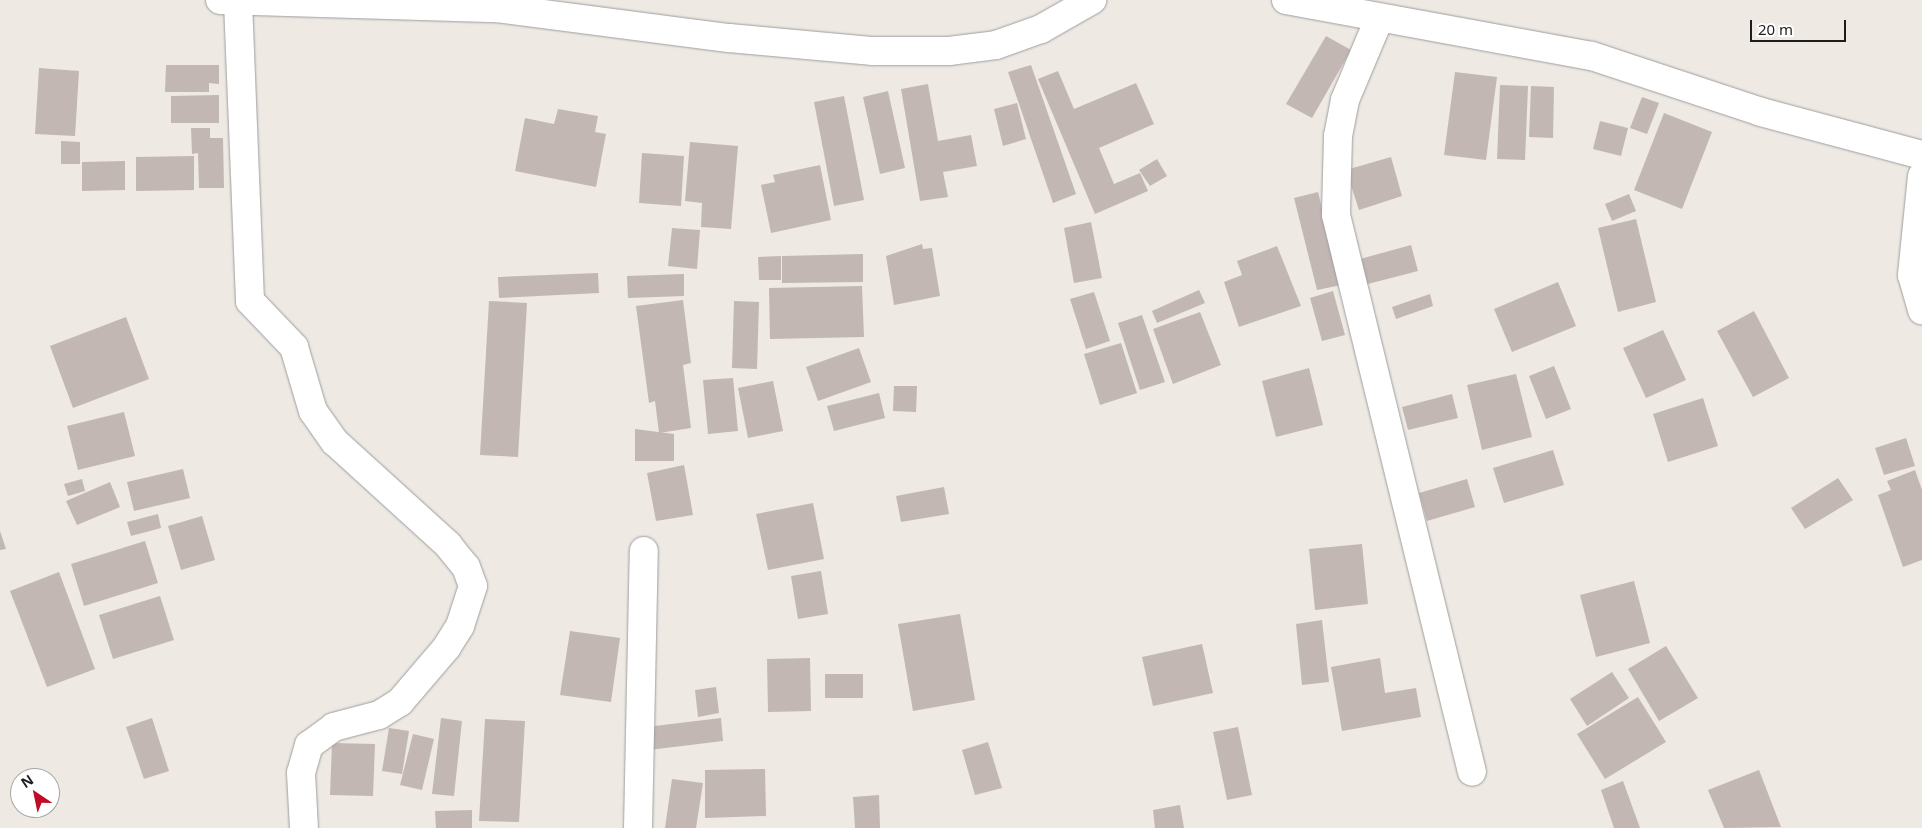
<!DOCTYPE html>
<html>
<head>
<meta charset="utf-8">
<style>
	body { margin:0 }
	#map { position:relative; width:1922px; height:828px; overflow:hidden; background:#eee9e3; font-family:"Noto Sans",sans-serif }
	div>[style] { position:absolute }
	.building>* { inset:0; background:#c2b7b3 }
	.roads { filter:drop-shadow(0 0 1px #9e9e9e) drop-shadow(0 0 1px #9e9e9e) }
	.minor>* { height:28px; margin:-14px; padding:0 14px; transform-origin:14px; border-radius:14px; background:#fff }
	span { translate:-50% -50%; white-space:nowrap; text-align:center; line-height:1.15; -webkit-text-stroke:4px #fff; paint-order:stroke }
	.north { position:absolute; left:10px; top:768px; width:50px; height:50px; box-sizing:border-box; background:#fff; border:1px solid #a5a5a5; border-radius:50%; rotate:326deg; font-size:14px; font-weight:700; line-height:20px; text-align:center; color:#1d1d1d }
	.north::after { content:''; display:block; margin:auto; width:18px; height:22px; background:#c10928; clip-path:polygon(50% 0,100% 100%,50% 72%,0 100%) }
	.scale { position:absolute; left:1750px; top:20px; width:96px; height:22px; box-sizing:border-box; border:2px solid #1d1d1d; border-top:0; padding-left:6px; font-size:15px; line-height:18px; white-space:nowrap; color:#1d1d1d; -webkit-text-stroke:4px #fff; paint-order:stroke }
</style>
</head>
<body>
<div id="map">
	<div class="building">
		<div style="clip-path:polygon(1326px 36px,1351px 50px,1312px 118px,1286px 104px)"></div>
		<div style="clip-path:polygon(166px 65px,219px 65px,219px 84px,209px 83px,209px 92px,165px 92px)"></div>
		<div style="clip-path:polygon(1031px 65px,1076px 194px,1053px 203px,1008px 72px)"></div>
		<div style="clip-path:polygon(39px 68px,79px 71px,75px 136px,35px 134px)"></div>
		<div style="clip-path:polygon(1058px 71px,1074px 109px,1136px 83px,1154px 124px,1099px 148px,1114px 184px,1140px 173px,1148px 191px,1095px 214px,1038px 79px)"></div>
		<div style="clip-path:polygon(1455px 72px,1497px 77px,1486px 160px,1444px 155px)"></div>
		<div style="clip-path:polygon(928px 84px,938px 141px,971px 135px,977px 166px,943px 172px,948px 197px,920px 201px,901px 89px)"></div>
		<div style="clip-path:polygon(1500px 85px,1528px 86px,1525px 160px,1497px 159px)"></div>
		<div style="clip-path:polygon(1531px 86px,1554px 87px,1553px 138px,1529px 137px)"></div>
		<div style="clip-path:polygon(888px 91px,905px 168px,880px 174px,863px 97px)"></div>
		<div style="clip-path:polygon(219px 95px,219px 123px,171px 123px,171px 96px)"></div>
		<div style="clip-path:polygon(844px 96px,864px 200px,834px 206px,814px 102px)"></div>
		<div style="clip-path:polygon(1642px 97px,1659px 103px,1647px 134px,1630px 128px)"></div>
		<div style="clip-path:polygon(1017px 103px,1026px 139px,1003px 146px,994px 109px)"></div>
		<div style="clip-path:polygon(558px 109px,598px 116px,595px 132px,606px 134px,596px 187px,515px 171px,525px 118px,554px 124px)"></div>
		<div style="clip-path:polygon(1664px 113px,1712px 132px,1682px 209px,1634px 190px)"></div>
		<div style="clip-path:polygon(1600px 121px,1628px 128px,1621px 156px,1593px 149px)"></div>
		<div style="clip-path:polygon(191px 128px,210px 128px,210px 138px,223px 138px,224px 188px,199px 188px,198px 153px,192px 154px)"></div>
		<div style="clip-path:polygon(61px 141px,80px 142px,80px 164px,61px 164px)"></div>
		<div style="clip-path:polygon(690px 142px,738px 146px,731px 229px,701px 227px,702px 203px,685px 201px)"></div>
		<div style="clip-path:polygon(642px 153px,684px 156px,681px 206px,639px 203px)"></div>
		<div style="clip-path:polygon(194px 156px,194px 190px,136px 191px,136px 157px)"></div>
		<div style="clip-path:polygon(1391px 157px,1402px 196px,1359px 210px,1346px 170px)"></div>
		<div style="clip-path:polygon(1157px 159px,1167px 176px,1150px 186px,1139px 170px)"></div>
		<div style="clip-path:polygon(125px 161px,125px 190px,82px 191px,82px 162px)"></div>
		<div style="clip-path:polygon(820px 165px,831px 220px,771px 233px,761px 185px,775px 182px,773px 175px)"></div>
		<div style="clip-path:polygon(1318px 192px,1341px 285px,1317px 290px,1294px 198px)"></div>
		<div style="clip-path:polygon(1629px 194px,1636px 211px,1612px 221px,1605px 204px)"></div>
		<div style="clip-path:polygon(1636px 219px,1656px 302px,1618px 312px,1598px 228px)"></div>
		<div style="clip-path:polygon(1091px 222px,1102px 278px,1074px 283px,1064px 228px)"></div>
		<div style="clip-path:polygon(672px 228px,700px 230px,697px 269px,668px 266px)"></div>
		<div style="clip-path:polygon(922px 244px,923px 249px,932px 248px,940px 296px,894px 305px,886px 256px)"></div>
		<div style="clip-path:polygon(1411px 245px,1418px 271px,1360px 286px,1353px 261px)"></div>
		<div style="clip-path:polygon(1277px 246px,1301px 306px,1239px 327px,1224px 282px,1242px 275px,1237px 261px)"></div>
		<div style="clip-path:polygon(863px 254px,863px 282px,782px 283px,782px 256px)"></div>
		<div style="clip-path:polygon(781px 256px,781px 280px,759px 280px,758px 257px)"></div>
		<div style="clip-path:polygon(598px 273px,599px 293px,499px 298px,498px 277px)"></div>
		<div style="clip-path:polygon(684px 274px,684px 296px,628px 298px,627px 276px)"></div>
		<div style="clip-path:polygon(1558px 282px,1576px 326px,1512px 352px,1494px 309px)"></div>
		<div style="clip-path:polygon(862px 286px,864px 337px,770px 339px,769px 288px)"></div>
		<div style="clip-path:polygon(1199px 290px,1205px 303px,1157px 323px,1152px 311px)"></div>
		<div style="clip-path:polygon(1333px 291px,1345px 335px,1322px 341px,1310px 298px)"></div>
		<div style="clip-path:polygon(1094px 292px,1110px 341px,1086px 349px,1070px 299px)"></div>
		<div style="clip-path:polygon(1430px 294px,1433px 306px,1396px 319px,1392px 307px)"></div>
		<div style="clip-path:polygon(683px 300px,691px 363px,683px 365px,691px 428px,659px 433px,655px 401px,649px 403px,636px 306px)"></div>
		<div style="clip-path:polygon(489px 301px,527px 303px,518px 457px,480px 455px)"></div>
		<div style="clip-path:polygon(734px 301px,759px 302px,757px 369px,732px 368px)"></div>
		<div style="clip-path:polygon(1754px 311px,1789px 378px,1753px 397px,1717px 331px)"></div>
		<div style="clip-path:polygon(1200px 312px,1221px 365px,1173px 384px,1153px 329px)"></div>
		<div style="clip-path:polygon(1142px 315px,1165px 382px,1140px 390px,1118px 323px)"></div>
		<div style="clip-path:polygon(126px 317px,149px 379px,73px 408px,50px 346px)"></div>
		<div style="clip-path:polygon(1663px 330px,1686px 380px,1646px 398px,1623px 348px)"></div>
		<div style="clip-path:polygon(1121px 343px,1137px 393px,1100px 405px,1084px 354px)"></div>
		<div style="clip-path:polygon(859px 348px,871px 382px,818px 401px,806px 367px)"></div>
		<div style="clip-path:polygon(1554px 366px,1571px 409px,1546px 419px,1529px 376px)"></div>
		<div style="clip-path:polygon(1309px 368px,1323px 425px,1276px 437px,1262px 381px)"></div>
		<div style="clip-path:polygon(1516px 374px,1532px 437px,1482px 450px,1467px 385px)"></div>
		<div style="clip-path:polygon(733px 378px,738px 431px,708px 434px,703px 380px)"></div>
		<div style="clip-path:polygon(773px 381px,783px 431px,748px 438px,738px 388px)"></div>
		<div style="clip-path:polygon(894px 386px,917px 386px,916px 412px,893px 411px)"></div>
		<div style="clip-path:polygon(879px 393px,885px 418px,834px 431px,827px 406px)"></div>
		<div style="clip-path:polygon(1452px 394px,1458px 418px,1408px 430px,1402px 407px)"></div>
		<div style="clip-path:polygon(1703px 398px,1718px 446px,1668px 462px,1653px 414px)"></div>
		<div style="clip-path:polygon(124px 412px,135px 456px,78px 470px,67px 426px)"></div>
		<div style="clip-path:polygon(635px 429px,674px 434px,674px 461px,635px 461px)"></div>
		<div style="clip-path:polygon(1906px 438px,1915px 466px,1884px 475px,1875px 448px)"></div>
		<div style="clip-path:polygon(1553px 450px,1564px 485px,1504px 503px,1493px 468px)"></div>
		<div style="clip-path:polygon(684px 465px,693px 515px,656px 521px,647px 473px)"></div>
		<div style="clip-path:polygon(183px 469px,190px 498px,134px 511px,127px 482px)"></div>
		<div style="clip-path:polygon(1915px 470px,1922px 490px,1922px 560px,1903px 567px,1878px 495px,1891px 490px,1887px 481px)"></div>
		<div style="clip-path:polygon(1838px 478px,1853px 500px,1805px 529px,1791px 508px)"></div>
		<div style="clip-path:polygon(82px 479px,85px 491px,68px 496px,64px 484px)"></div>
		<div style="clip-path:polygon(1467px 479px,1475px 507px,1427px 521px,1419px 493px)"></div>
		<div style="clip-path:polygon(110px 482px,120px 507px,77px 525px,66px 501px)"></div>
		<div style="clip-path:polygon(944px 487px,949px 514px,901px 522px,896px 496px)"></div>
		<div style="clip-path:polygon(813px 503px,824px 559px,768px 570px,756px 514px)"></div>
		<div style="clip-path:polygon(158px 514px,161px 528px,131px 536px,127px 522px)"></div>
		<div style="clip-path:polygon(202px 516px,215px 560px,181px 570px,168px 526px)"></div>
		<div style="clip-path:polygon(0 531px,6px 549px,0 550px)"></div>
		<div style="clip-path:polygon(145px 541px,158px 583px,84px 606px,71px 564px)"></div>
		<div style="clip-path:polygon(1362px 544px,1368px 604px,1315px 610px,1309px 549px)"></div>
		<div style="clip-path:polygon(821px 571px,828px 614px,798px 619px,791px 576px)"></div>
		<div style="clip-path:polygon(59px 572px,95px 669px,47px 687px,10px 591px)"></div>
		<div style="clip-path:polygon(1634px 581px,1650px 643px,1596px 657px,1580px 595px)"></div>
		<div style="clip-path:polygon(160px 596px,174px 640px,113px 659px,99px 615px)"></div>
		<div style="clip-path:polygon(960px 614px,975px 700px,913px 711px,898px 624px)"></div>
		<div style="clip-path:polygon(1322px 620px,1329px 682px,1302px 685px,1296px 624px)"></div>
		<div style="clip-path:polygon(570px 631px,620px 638px,611px 702px,560px 695px)"></div>
		<div style="clip-path:polygon(1202px 644px,1213px 693px,1153px 706px,1142px 657px)"></div>
		<div style="clip-path:polygon(1666px 646px,1698px 698px,1659px 721px,1628px 669px)"></div>
		<div style="clip-path:polygon(810px 658px,811px 711px,768px 712px,767px 659px)"></div>
		<div style="clip-path:polygon(1380px 658px,1385px 693px,1416px 688px,1421px 717px,1342px 731px,1331px 667px)"></div>
		<div style="clip-path:polygon(1612px 672px,1629px 698px,1587px 726px,1570px 699px)"></div>
		<div style="clip-path:polygon(825px 674px,863px 674px,863px 698px,825px 698px)"></div>
		<div style="clip-path:polygon(716px 687px,719px 713px,698px 717px,695px 690px)"></div>
		<div style="clip-path:polygon(1638px 697px,1666px 742px,1605px 779px,1577px 734px)"></div>
		<div style="clip-path:polygon(152px 718px,169px 771px,144px 779px,126px 727px)"></div>
		<div style="clip-path:polygon(441px 718px,462px 721px,454px 796px,432px 794px)"></div>
		<div style="clip-path:polygon(721px 718px,723px 741px,649px 750px,646px 727px)"></div>
		<div style="clip-path:polygon(485px 719px,525px 721px,519px 822px,479px 821px)"></div>
		<div style="clip-path:polygon(1238px 727px,1252px 795px,1227px 800px,1213px 732px)"></div>
		<div style="clip-path:polygon(389px 728px,409px 731px,402px 774px,382px 771px)"></div>
		<div style="clip-path:polygon(413px 734px,434px 739px,422px 790px,400px 785px)"></div>
		<div style="clip-path:polygon(988px 742px,1002px 788px,975px 795px,962px 750px)"></div>
		<div style="clip-path:polygon(332px 743px,375px 744px,373px 796px,330px 795px)"></div>
		<div style="clip-path:polygon(765px 769px,766px 816px,705px 818px,705px 770px)"></div>
		<div style="clip-path:polygon(1759px 770px,1781px 827px,1724px 828px,1708px 790px)"></div>
		<div style="clip-path:polygon(672px 779px,703px 783px,696px 828px,665px 828px)"></div>
		<div style="clip-path:polygon(1623px 781px,1640px 828px,1614px 828px,1601px 790px)"></div>
		<div style="clip-path:polygon(879px 795px,880px 828px,855px 828px,853px 797px)"></div>
		<div style="clip-path:polygon(1180px 805px,1184px 828px,1155px 828px,1153px 810px)"></div>
		<div style="clip-path:polygon(472px 810px,472px 828px,436px 828px,435px 811px)"></div>
	</div>
	<div class="roads">
		<div class="minor">
			<div style="left:220px;top:0;width:277px;rotate:1.7deg"></div>
			<div style="left:497px;top:8px;width:234px;rotate:7.4deg"></div>
			<div style="left:729px;top:38px;width:145px;rotate:5.2deg"></div>
			<div style="left:873px;top:51px;width:76px"></div>
			<div style="left:949px;top:51px;width:47px;rotate:-7.3deg"></div>
			<div style="left:996px;top:45px;width:48px;rotate:-19.6deg"></div>
			<div style="left:1041px;top:29px;width:59px;rotate:-29.6deg"></div>
			<div style="left:1286px;top:0;width:311px;rotate:10.4deg"></div>
			<div style="left:1592px;top:56px;width:178px;rotate:18.3deg"></div>
			<div style="left:1761px;top:112px;width:167px;rotate:15deg"></div>
			<div style="left:238px;top:2px;width:299px;rotate:87.7deg"></div>
			<div style="left:250px;top:301px;width:64px;rotate:46.3deg"></div>
			<div style="left:294px;top:347px;width:67px;rotate:73.5deg"></div>
			<div style="left:313px;top:411px;width:38px;rotate:55deg"></div>
			<div style="left:335px;top:442px;width:153px;rotate:42.3deg"></div>
			<div style="left:448px;top:545px;width:28px;rotate:51deg"></div>
			<div style="left:466px;top:567px;width:20px;rotate:70deg"></div>
			<div style="left:473px;top:586px;width:42px;rotate:108deg"></div>
			<div style="left:460px;top:626px;width:25px;rotate:122deg"></div>
			<div style="left:447px;top:647px;width:72px;rotate:130.5deg"></div>
			<div style="left:400px;top:702px;width:25px;rotate:148deg"></div>
			<div style="left:379px;top:715px;width:47px;rotate:165.1deg"></div>
			<div style="left:334px;top:727px;width:31px;rotate:144deg"></div>
			<div style="left:309px;top:745px;width:29px;rotate:106deg"></div>
			<div style="left:301px;top:773px;width:55px;rotate:86.9deg"></div>
			<div style="left:1379px;top:19px;width:88px;rotate:112.8deg"></div>
			<div style="left:1345px;top:100px;width:37px;rotate:101deg"></div>
			<div style="left:1338px;top:136px;width:79px;rotate:91.5deg"></div>
			<div style="left:1336px;top:215px;width:573px;rotate:76.28deg"></div>
			<div style="left:1922px;top:176px;width:100px;rotate:95.8deg"></div>
			<div style="left:1912px;top:275px;width:37px;rotate:74deg"></div>
			<div style="left:638px;top:828px;width:277px;rotate:-88.8deg"></div>
		</div>
	</div>
	<div class="north">N</div>
	<div class="scale">20 m</div>
</div>
</body>
</html>
